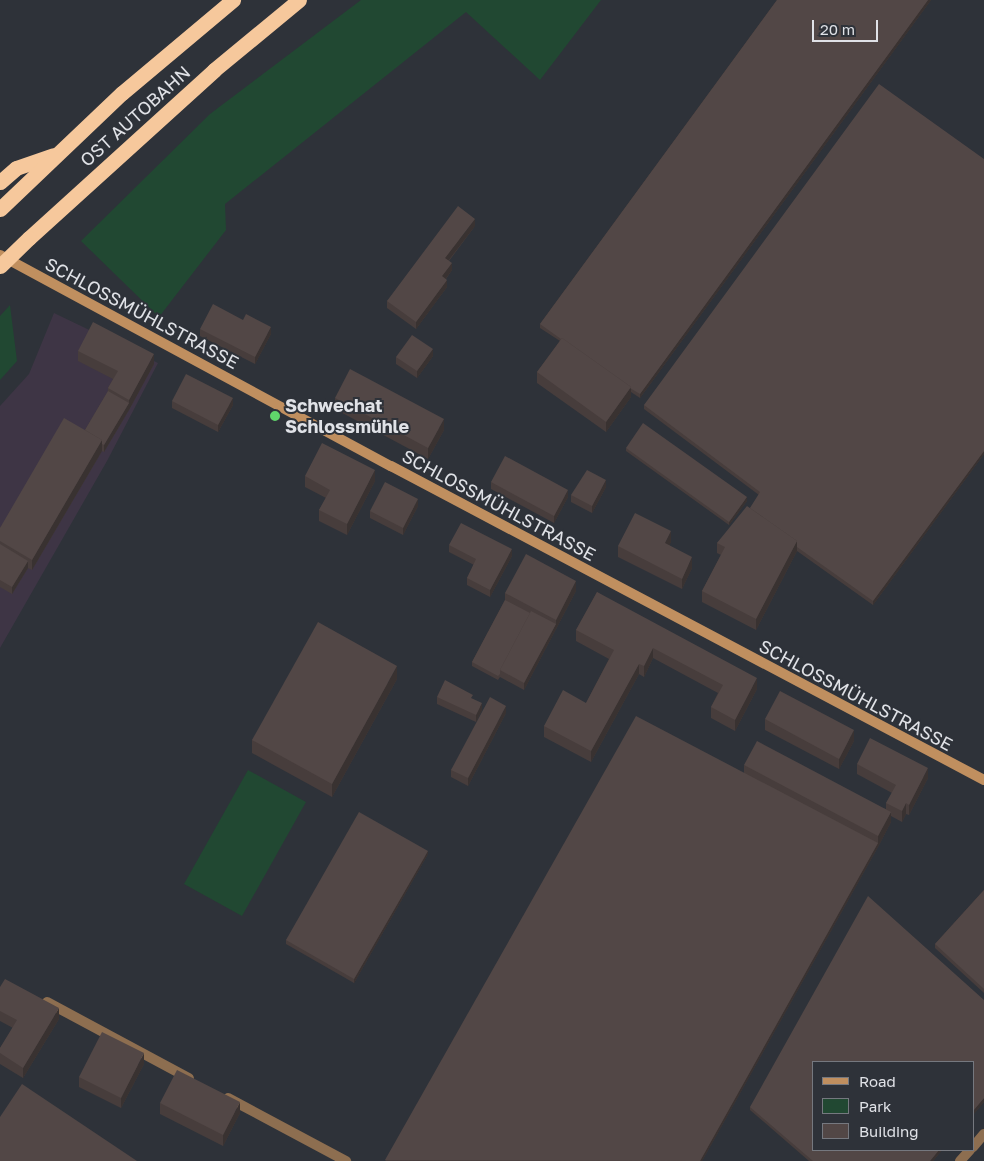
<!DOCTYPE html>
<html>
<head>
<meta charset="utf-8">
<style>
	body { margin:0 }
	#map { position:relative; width:984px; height:1161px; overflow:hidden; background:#2e3239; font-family:"Golos Text",sans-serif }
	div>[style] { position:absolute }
	.industrial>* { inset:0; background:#3e3545 }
	.green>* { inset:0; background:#214832 }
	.street>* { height:10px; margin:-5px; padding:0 5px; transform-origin:5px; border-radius:5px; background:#8d6e50 }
	.secondary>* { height:10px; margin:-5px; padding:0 5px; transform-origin:5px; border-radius:5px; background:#c08f5f }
	.highway>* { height:15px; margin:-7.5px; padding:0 7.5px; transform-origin:7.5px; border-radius:7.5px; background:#f6c89c }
	.highway-bridge>* { height:15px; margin:-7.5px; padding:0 7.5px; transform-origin:7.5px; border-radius:7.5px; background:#f6c89c }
	.wall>* { inset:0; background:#473d3c }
	.shaded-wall>* { inset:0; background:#393231 }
	.building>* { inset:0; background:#524746 }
	.dots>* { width:14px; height:14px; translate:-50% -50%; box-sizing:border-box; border:2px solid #2e3239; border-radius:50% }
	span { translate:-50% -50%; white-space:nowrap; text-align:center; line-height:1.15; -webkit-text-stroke:4px #2e3239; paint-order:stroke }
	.street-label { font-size:18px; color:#e0e2e7 }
	.poi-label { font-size:18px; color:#e0e2e7; font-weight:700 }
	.left { translate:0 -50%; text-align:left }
	.legend { position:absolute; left:812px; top:1061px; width:162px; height:90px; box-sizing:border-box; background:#2e3239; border:1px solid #75787f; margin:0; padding:6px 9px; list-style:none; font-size:15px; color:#e0e2e7 }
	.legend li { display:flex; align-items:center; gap:10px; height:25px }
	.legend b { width:25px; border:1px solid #75787f }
	.scale { position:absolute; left:812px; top:20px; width:66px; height:22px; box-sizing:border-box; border:2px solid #e0e2e7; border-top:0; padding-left:6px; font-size:15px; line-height:18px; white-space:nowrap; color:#e0e2e7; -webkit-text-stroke:4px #2e3239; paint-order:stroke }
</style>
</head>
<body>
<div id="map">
	<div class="industrial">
		<div style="clip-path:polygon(54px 313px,158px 363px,107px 461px,0 648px,0 406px,29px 374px)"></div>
	</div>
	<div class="green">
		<div style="clip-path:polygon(361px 0,601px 0,540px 80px,466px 12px,225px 204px,226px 230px,159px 317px,81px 241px,210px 114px)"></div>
		<div style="clip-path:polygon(10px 305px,17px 361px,0 380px,0 316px)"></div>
		<div style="clip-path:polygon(248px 770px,306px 802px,242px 916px,184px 884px)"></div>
	</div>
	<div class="street">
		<div style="left:47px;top:1002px;width:161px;rotate:28.2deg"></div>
		<div style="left:228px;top:1098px;width:134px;rotate:28.1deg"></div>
		<div style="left:973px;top:1147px;width:17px;rotate:-50deg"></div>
		<div style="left:960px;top:1161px;width:15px;rotate:-48deg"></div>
	</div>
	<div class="secondary">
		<div style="left:0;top:255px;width:444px;rotate:28.4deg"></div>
		<div style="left:391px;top:466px;width:671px;rotate:27.9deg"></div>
	</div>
	<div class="highway">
		<div style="left:0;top:182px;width:21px;rotate:-41deg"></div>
		<div style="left:16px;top:168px;width:39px;rotate:-19deg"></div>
		<div style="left:0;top:209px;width:168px;rotate:-43.6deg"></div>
		<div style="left:122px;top:93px;width:145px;rotate:-40deg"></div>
		<div style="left:29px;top:238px;width:250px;rotate:-42.2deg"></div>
		<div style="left:214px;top:70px;width:110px;rotate:-39.5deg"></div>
	</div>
	<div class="highway-bridge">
		<div style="left:0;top:266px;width:40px;rotate:-44deg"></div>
	</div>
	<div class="wall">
		<div style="clip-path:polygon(777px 0,931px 0,640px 398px,631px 392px,631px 397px,606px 432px,537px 383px,537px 372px,560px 341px,540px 328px,540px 324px)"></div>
		<div style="clip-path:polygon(984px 159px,984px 454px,873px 605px,797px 551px,756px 630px,702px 602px,702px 591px,721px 555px,717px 553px,717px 543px,750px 508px,759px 495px,644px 409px,644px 405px)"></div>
		<div style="clip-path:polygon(475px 226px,449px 261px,452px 270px,446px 279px,447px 287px,416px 329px,387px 308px,387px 301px)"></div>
		<div style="clip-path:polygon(200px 329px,271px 334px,255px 364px,200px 336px)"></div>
		<div style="clip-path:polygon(78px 351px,154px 364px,129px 410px,104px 452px,102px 451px,32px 570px,28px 568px,12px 594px,0 587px,0 528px,85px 430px,108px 391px,108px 388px,113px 379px,78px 361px)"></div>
		<div style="clip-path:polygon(433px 356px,417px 378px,396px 364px,396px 357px)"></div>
		<div style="clip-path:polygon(335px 398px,444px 430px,428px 459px,335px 409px)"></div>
		<div style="clip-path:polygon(172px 401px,233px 405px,218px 432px,172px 408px)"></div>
		<div style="clip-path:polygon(626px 448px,747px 501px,729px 525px,626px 451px)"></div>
		<div style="clip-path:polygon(305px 476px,375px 481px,347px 535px,319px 521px,319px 510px,326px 498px,305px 487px)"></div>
		<div style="clip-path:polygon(491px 482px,568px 497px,554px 523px,491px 489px)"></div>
		<div style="clip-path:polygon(606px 487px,592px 513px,571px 502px,571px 495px)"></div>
		<div style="clip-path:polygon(418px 506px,403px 535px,370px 518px,370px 511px)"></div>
		<div style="clip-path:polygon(671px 542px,669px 545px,692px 568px,682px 589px,618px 557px,618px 546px)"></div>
		<div style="clip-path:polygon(449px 545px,512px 556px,490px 597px,467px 585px,467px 578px,474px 565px,449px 552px)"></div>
		<div style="clip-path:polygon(576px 591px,524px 690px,500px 677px,498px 680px,472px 666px,472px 662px,505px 600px,505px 593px)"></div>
		<div style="clip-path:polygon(597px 592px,757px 689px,735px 731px,711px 718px,711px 707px,718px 693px,653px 658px,644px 677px,639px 674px,591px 762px,544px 737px,544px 726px,586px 703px,609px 659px,576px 641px,576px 630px)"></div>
		<div style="clip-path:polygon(397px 679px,332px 797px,252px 753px,252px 740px)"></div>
		<div style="clip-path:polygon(437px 697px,473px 699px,482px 710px,476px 722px,437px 704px)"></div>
		<div style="clip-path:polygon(506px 713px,468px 786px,451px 777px,451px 770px)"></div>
		<div style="clip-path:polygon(765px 719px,854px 741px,839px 769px,765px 730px)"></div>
		<div style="clip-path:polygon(857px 764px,928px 778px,909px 815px,906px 814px,902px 822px,891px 816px,891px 822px,878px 847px,702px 1161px,385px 1161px,744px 773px,744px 765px,886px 809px,886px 803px,892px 793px,857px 774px)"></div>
		<div style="clip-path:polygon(428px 854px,354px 983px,286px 944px,286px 940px)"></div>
		<div style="clip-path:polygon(984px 890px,984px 993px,935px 948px,935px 944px)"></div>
		<div style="clip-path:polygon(0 987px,59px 1019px,23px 1078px,0 1064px,0 1048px,13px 1028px,0 1021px)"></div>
		<div style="clip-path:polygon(984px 1000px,984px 1102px,973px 1115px,813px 1150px,942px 1150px,933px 1161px,809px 1161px,750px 1110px,750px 1107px)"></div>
		<div style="clip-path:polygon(144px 1064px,121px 1108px,79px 1087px,79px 1077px)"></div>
		<div style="clip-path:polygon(160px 1103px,240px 1113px,223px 1146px,160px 1114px)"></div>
	</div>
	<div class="shaded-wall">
		<div style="clip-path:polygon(928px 0,931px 0,640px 398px,640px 394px)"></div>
		<div style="clip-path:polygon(475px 219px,475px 226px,445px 265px,445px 258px)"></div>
		<div style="clip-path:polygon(452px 263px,452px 270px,442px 284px,442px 276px)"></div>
		<div style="clip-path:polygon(447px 280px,447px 287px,416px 329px,416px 322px)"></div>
		<div style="clip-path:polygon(271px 327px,271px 334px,255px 364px,255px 357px)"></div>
		<div style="clip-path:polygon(433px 349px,433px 356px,417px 378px,417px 371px)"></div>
		<div style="clip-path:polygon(154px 354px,154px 364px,129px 410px,104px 452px,104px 445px,129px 403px,129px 400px)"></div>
		<div style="clip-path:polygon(631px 387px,631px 397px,606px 432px,606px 422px)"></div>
		<div style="clip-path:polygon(233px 398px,233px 405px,218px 432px,218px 425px)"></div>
		<div style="clip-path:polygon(444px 419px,444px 430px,428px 459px,428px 448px)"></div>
		<div style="clip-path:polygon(102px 440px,102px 451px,32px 570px,32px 560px)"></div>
		<div style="clip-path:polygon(984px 451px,984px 454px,873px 605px,873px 601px)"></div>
		<div style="clip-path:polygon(375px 470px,375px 481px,347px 535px,347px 524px)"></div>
		<div style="clip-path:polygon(606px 480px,606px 487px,592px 513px,592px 506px)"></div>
		<div style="clip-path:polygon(568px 490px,568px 497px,554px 523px,554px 516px)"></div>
		<div style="clip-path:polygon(747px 497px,747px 501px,729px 525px,729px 522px)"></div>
		<div style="clip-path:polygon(418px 499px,418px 506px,403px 535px,403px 528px)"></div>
		<div style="clip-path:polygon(671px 531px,671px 542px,665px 554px,665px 543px)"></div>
		<div style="clip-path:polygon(797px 541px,797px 551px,756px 630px,756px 619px)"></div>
		<div style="clip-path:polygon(512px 549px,512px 556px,490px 597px,490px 590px)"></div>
		<div style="clip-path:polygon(692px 557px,692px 568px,682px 589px,682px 579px)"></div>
		<div style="clip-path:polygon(28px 561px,28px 568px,12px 594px,12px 587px)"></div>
		<div style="clip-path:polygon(576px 581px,576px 591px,524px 690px,524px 683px,556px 624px,556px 620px)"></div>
		<div style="clip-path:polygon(653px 648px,653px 658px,644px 677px,644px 666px)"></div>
		<div style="clip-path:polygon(639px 664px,639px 674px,591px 762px,591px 751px)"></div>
		<div style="clip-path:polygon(397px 666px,397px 679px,332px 797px,332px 784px)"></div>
		<div style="clip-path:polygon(757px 678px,757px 689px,735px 731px,735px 720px)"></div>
		<div style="clip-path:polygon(482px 703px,482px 710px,476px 722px,476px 715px)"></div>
		<div style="clip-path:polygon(506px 706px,506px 713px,468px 786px,468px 778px)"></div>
		<div style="clip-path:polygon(854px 730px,854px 741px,839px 769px,839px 759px)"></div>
		<div style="clip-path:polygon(928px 768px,928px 778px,909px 815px,909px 805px)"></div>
		<div style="clip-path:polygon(906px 803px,906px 814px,902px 822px,902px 811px)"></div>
		<div style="clip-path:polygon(891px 812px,891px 822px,878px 847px,702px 1161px,700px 1161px,878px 843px,878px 836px)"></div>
		<div style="clip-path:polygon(428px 851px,428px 854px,354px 983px,354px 979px)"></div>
		<div style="clip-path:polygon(59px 1008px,59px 1019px,23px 1078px,23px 1068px)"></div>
		<div style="clip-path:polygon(144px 1053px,144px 1064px,121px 1108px,121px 1098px)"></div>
		<div style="clip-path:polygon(984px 1098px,984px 1102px,973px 1115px,973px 1111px)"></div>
		<div style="clip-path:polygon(240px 1102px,240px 1113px,223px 1146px,223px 1135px)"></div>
		<div style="clip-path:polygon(939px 1150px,942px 1150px,933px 1161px,930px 1161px)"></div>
	</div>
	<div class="building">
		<div style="clip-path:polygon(777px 0,928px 0,640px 394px,630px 388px,631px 387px,562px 338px,561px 339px,540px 324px)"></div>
		<div style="clip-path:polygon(879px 84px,984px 159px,984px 451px,873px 601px,797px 547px,797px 541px,750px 508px,760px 492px,644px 405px)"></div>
		<div style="clip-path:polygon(458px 206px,475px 219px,445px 258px,452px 263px,442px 276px,447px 280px,416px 322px,387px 301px)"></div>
		<div style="clip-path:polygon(213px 304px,243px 320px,246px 314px,271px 327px,255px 357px,200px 329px)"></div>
		<div style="clip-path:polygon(93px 322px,154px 354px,129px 400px,108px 388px,118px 371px,78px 351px)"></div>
		<div style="clip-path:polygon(412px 335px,433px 349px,417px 371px,396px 357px)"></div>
		<div style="clip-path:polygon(562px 338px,631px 387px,606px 422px,537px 372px)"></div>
		<div style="clip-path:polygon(350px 369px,444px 419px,428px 448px,335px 398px)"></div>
		<div style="clip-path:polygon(186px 374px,233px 398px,218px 425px,172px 401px)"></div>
		<div style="clip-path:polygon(108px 391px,129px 403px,104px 445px,102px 444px,102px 440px,85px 430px)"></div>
		<div style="clip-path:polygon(64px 418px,102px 440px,32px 560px,0 541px,0 528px)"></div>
		<div style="clip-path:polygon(643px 423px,747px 497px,729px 522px,626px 448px)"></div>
		<div style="clip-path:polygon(322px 443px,375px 470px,347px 524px,319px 510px,330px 490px,305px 476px)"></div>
		<div style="clip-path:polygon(505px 456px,568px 490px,554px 516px,491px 482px)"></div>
		<div style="clip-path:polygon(587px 470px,606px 480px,592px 506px,571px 495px)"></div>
		<div style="clip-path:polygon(385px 482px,418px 499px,403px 528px,370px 511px)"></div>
		<div style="clip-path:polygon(747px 506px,797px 541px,756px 619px,702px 591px,725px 547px,717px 543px)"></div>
		<div style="clip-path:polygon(635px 513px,671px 531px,665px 543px,692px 557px,682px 579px,618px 546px)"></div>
		<div style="clip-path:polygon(461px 523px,512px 549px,490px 590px,467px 578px,476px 559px,449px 545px)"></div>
		<div style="clip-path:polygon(0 544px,28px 561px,12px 587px,0 580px)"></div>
		<div style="clip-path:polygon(526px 554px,576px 581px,556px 620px,505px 593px)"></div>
		<div style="clip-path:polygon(597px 592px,757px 678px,735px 720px,711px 707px,723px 685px,653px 648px,644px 666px,639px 664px,591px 751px,544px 726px,563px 690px,586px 703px,614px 650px,576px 630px)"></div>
		<div style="clip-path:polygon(505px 600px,530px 613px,500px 670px,500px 674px,498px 676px,472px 662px)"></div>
		<div style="clip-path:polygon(531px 611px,556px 624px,524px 683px,500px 670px)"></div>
		<div style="clip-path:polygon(318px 622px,397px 666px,332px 784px,252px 740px)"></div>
		<div style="clip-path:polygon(445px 680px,473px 695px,471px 698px,482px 703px,476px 715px,437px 697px)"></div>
		<div style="clip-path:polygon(780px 691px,854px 730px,839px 759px,765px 719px)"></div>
		<div style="clip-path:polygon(490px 697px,506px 706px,468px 778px,451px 770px)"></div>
		<div style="clip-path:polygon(636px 716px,878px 843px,700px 1161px,385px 1160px)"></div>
		<div style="clip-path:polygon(870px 738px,928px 768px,909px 805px,906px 803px,902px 811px,886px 803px,896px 785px,857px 764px)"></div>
		<div style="clip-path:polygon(757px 741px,891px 812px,878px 836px,744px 765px)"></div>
		<div style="clip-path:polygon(359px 812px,428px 851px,354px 979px,286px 940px)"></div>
		<div style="clip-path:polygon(984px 890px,984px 989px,935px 944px)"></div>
		<div style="clip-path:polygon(868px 896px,984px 1000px,984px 1098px,973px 1111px,973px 1062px,813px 1062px,813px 1150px,939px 1150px,930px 1161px,813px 1161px,750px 1107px)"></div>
		<div style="clip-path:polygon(5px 979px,59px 1008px,23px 1068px,0 1053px,0 1048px,17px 1020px,0 1011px,0 987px)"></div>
		<div style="clip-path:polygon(102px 1032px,144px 1053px,121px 1098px,79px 1077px)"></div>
		<div style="clip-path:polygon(177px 1070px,240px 1102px,223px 1135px,160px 1103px)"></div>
		<div style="clip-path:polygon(22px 1084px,137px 1161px,0 1161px,0 1117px)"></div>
	</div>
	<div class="dots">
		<div style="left:275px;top:416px;background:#60d56b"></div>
	</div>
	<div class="street-label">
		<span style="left:135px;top:116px;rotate:-42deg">OST AUTOBAHN</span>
		<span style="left:142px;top:313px;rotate:28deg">SCHLOSSMÜHLSTRASSE</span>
		<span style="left:499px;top:505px;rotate:28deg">SCHLOSSMÜHLSTRASSE</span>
		<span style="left:856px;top:695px;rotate:28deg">SCHLOSSMÜHLSTRASSE</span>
	</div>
	<div class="poi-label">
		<span class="left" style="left:285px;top:416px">Schwechat<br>Schlossmühle</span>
	</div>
	<ul class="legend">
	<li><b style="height:6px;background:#c08f5f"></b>Road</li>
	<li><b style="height:14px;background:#214832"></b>Park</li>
	<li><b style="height:14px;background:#524746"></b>Building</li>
	</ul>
	<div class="scale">20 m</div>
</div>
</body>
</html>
